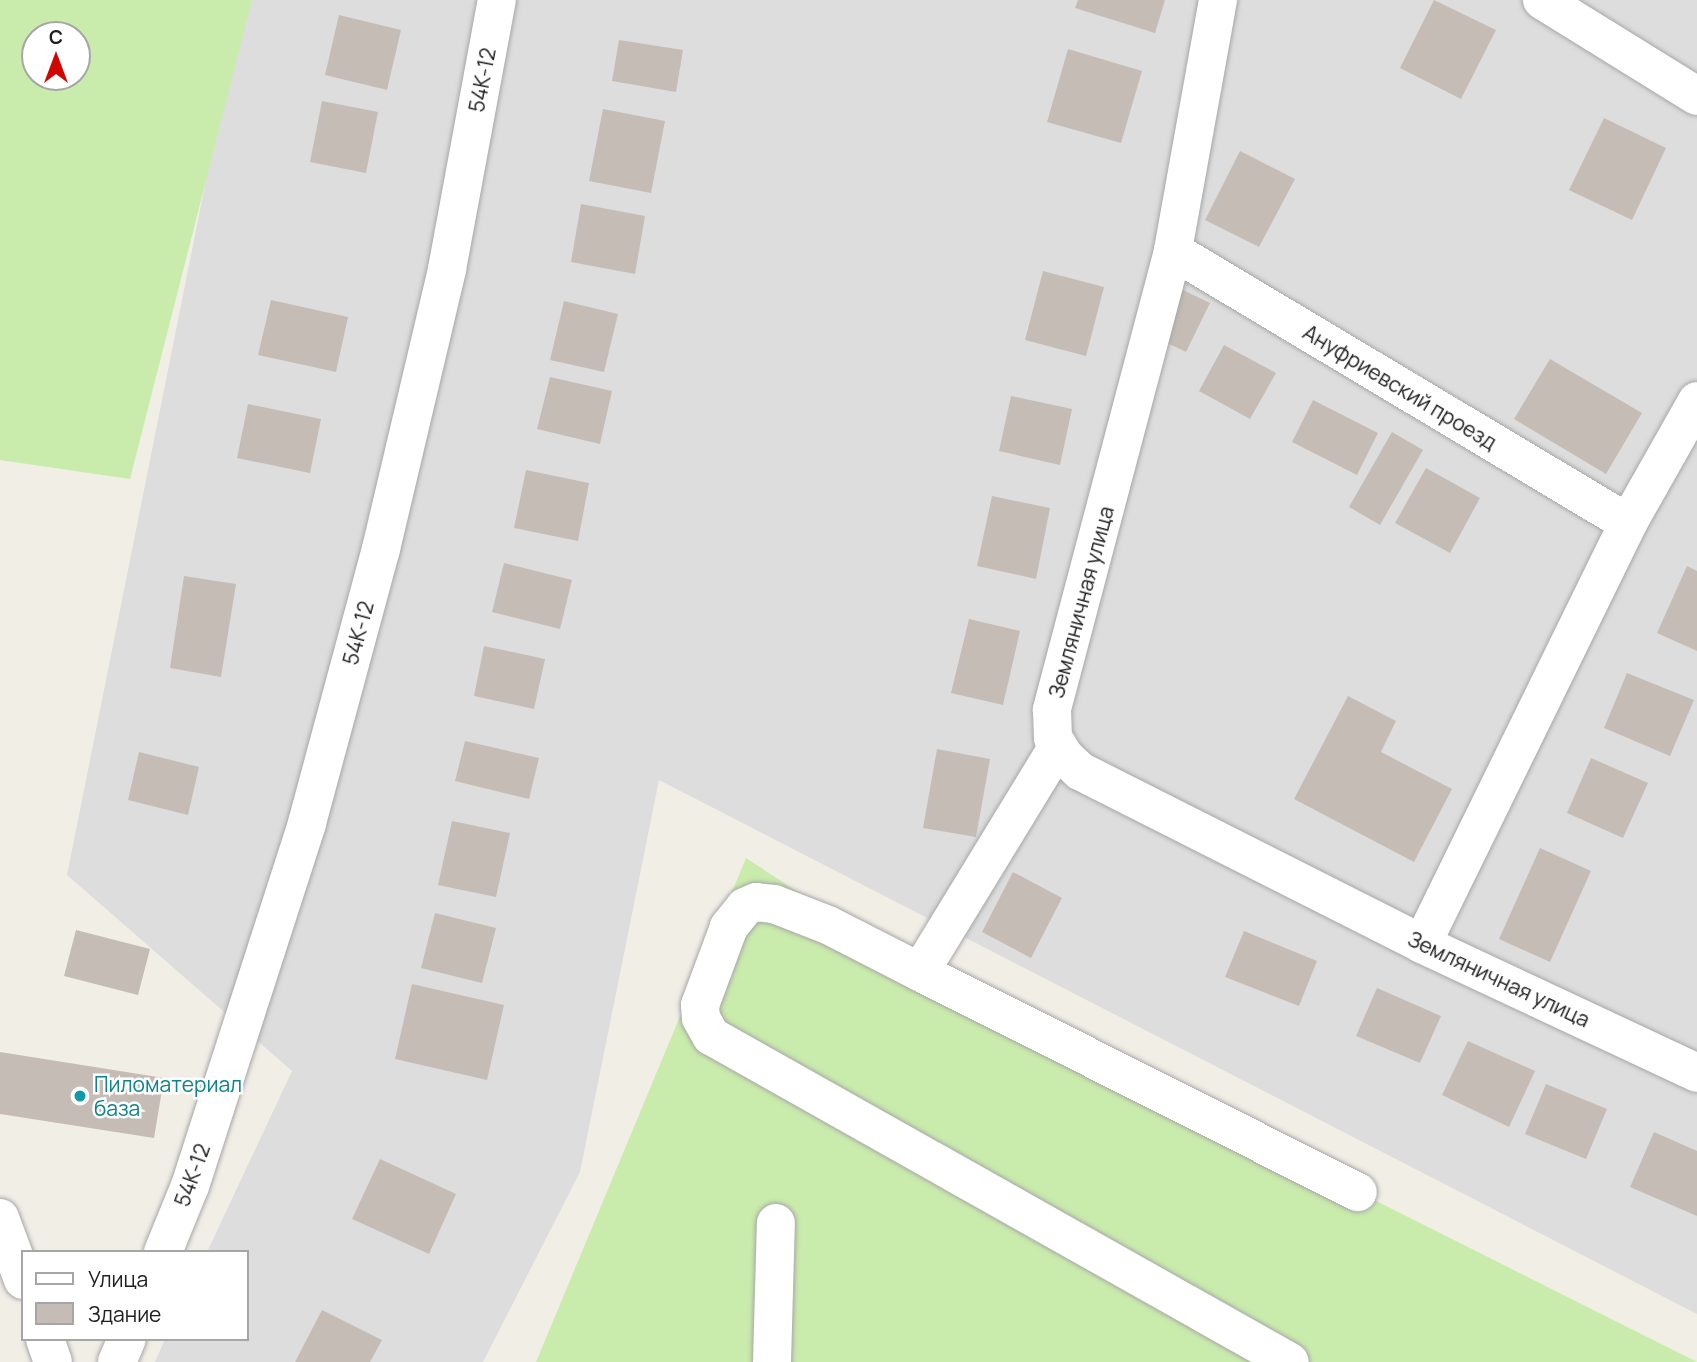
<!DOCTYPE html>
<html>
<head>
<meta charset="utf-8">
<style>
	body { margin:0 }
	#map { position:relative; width:1697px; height:1362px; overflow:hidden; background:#f1eee6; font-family:Manrope,sans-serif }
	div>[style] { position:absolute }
	.residential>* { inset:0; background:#dedddd }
	.grass>* { inset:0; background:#c9ebac }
	.building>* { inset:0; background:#c5bdb5 }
	.roads { filter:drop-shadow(0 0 2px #a7a7a7) drop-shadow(0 0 2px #a7a7a7) }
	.minor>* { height:38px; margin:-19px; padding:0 19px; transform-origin:19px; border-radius:19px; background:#fff }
	.dots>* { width:19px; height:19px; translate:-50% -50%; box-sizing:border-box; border:4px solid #fff; border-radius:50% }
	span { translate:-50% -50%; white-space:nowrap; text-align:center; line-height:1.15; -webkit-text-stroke:5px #fff; paint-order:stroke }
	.street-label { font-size:21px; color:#202020 }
	.culture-label { font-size:21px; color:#0d838f }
	.left { translate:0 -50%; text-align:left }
	.legend { position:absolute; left:21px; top:1250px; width:228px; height:91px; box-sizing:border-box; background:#fff; border:2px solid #a6a6a6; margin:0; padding:9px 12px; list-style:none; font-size:21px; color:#202020 }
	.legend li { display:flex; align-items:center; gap:14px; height:35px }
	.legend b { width:35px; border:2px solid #a6a6a6 }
	.north { position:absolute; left:21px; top:21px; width:70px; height:70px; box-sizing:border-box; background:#fff; border:2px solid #a6a6a6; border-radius:50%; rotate:0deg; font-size:19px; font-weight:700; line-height:28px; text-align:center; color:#202020 }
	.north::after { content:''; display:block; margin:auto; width:24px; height:32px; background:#d00700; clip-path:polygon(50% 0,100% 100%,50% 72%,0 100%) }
</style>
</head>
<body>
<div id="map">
	<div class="residential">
		<div style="clip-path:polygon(242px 0,1697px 0,1697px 1314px,659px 780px,580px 1172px,483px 1362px,155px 1362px,165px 1339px,247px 1339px,247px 1252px,207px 1252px,292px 1071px,67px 875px)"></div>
	</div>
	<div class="grass">
		<div style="clip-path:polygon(evenodd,0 0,252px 0,130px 479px,0 460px,0 0,35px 35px,77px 35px,77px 77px,35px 77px,35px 35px)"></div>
		<div style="clip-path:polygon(746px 858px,920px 972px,1697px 1362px,536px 1362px)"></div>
	</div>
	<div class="building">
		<div style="clip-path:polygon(1078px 0,1165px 0,1155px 33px,1075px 8px)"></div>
		<div style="clip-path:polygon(1434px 0,1496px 30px,1461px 99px,1400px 68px)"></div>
		<div style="clip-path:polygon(339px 15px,401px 30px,387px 90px,325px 75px)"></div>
		<div style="clip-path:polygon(619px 40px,683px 50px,676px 92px,612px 81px)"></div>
		<div style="clip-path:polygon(1068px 49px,1142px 71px,1121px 143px,1047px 122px)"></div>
		<div style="clip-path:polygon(322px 101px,378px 112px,366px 173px,310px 162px)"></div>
		<div style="clip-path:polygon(603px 109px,665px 121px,651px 193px,589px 181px)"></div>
		<div style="clip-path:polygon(1604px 118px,1666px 148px,1632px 220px,1569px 190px)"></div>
		<div style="clip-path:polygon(1240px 151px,1295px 179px,1259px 247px,1205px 220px)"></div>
		<div style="clip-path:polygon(581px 204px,645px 216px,635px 274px,571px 262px)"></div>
		<div style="clip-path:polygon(1043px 271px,1104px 287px,1086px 356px,1025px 340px)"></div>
		<div style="clip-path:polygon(1183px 290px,1210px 303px,1186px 352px,1159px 339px)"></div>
		<div style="clip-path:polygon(271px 300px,348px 317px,336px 372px,258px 355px)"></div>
		<div style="clip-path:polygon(564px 301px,618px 314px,604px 372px,550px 360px)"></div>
		<div style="clip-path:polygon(1224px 345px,1276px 373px,1250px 419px,1199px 391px)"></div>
		<div style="clip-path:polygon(1550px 359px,1642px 413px,1606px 474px,1514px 419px)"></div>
		<div style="clip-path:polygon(550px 377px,612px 391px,600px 444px,537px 429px)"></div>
		<div style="clip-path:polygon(1011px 396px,1072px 409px,1060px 465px,999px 451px)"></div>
		<div style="clip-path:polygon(1313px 400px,1378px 433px,1357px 475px,1292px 442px)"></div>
		<div style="clip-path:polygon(248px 404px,321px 419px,310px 473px,237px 458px)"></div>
		<div style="clip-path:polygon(1392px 432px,1423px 450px,1380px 525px,1349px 507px)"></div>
		<div style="clip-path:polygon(1426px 468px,1480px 498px,1450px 553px,1395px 523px)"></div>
		<div style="clip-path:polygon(526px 470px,589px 483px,578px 541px,514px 528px)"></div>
		<div style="clip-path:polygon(992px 496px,1050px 508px,1036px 579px,977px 566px)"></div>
		<div style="clip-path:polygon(504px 563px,572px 580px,560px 629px,492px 612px)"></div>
		<div style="clip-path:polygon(1687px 566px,1697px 571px,1697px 651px,1657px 633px)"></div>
		<div style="clip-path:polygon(184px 576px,236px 584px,221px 677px,170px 668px)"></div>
		<div style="clip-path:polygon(969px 619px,1020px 631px,1003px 705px,951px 693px)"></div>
		<div style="clip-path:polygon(484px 646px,545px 659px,534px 709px,474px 696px)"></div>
		<div style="clip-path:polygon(1627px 673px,1694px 700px,1670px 756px,1604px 728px)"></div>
		<div style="clip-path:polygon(1348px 696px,1396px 721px,1381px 752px,1452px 789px,1414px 862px,1294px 799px)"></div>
		<div style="clip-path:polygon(465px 741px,539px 758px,529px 799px,455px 781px)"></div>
		<div style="clip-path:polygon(937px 749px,990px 759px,976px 837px,923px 828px)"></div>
		<div style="clip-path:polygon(139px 752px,199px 767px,188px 815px,128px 800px)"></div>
		<div style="clip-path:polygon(1591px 758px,1648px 783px,1623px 838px,1567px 813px)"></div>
		<div style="clip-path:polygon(452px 821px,510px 833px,496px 897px,438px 885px)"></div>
		<div style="clip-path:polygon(1540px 848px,1591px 871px,1550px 962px,1499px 939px)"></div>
		<div style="clip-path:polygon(1013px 872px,1062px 898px,1031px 958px,982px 932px)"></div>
		<div style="clip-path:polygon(435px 913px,496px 928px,482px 983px,421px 968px)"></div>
		<div style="clip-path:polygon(76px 930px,150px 949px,138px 995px,64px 976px)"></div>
		<div style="clip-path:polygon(1244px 931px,1317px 961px,1299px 1006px,1225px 977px)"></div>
		<div style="clip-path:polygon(412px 984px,504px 1005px,487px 1080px,395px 1059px)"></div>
		<div style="clip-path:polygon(1377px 988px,1441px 1016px,1420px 1063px,1356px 1036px)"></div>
		<div style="clip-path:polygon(1468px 1041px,1535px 1071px,1509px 1127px,1442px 1095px)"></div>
		<div style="clip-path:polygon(0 1052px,164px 1078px,154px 1138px,0 1114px)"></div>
		<div style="clip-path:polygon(1546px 1084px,1607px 1109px,1586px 1159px,1525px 1134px)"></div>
		<div style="clip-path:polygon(1654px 1132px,1697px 1151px,1697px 1216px,1630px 1187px)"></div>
		<div style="clip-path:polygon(380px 1159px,456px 1194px,429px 1254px,352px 1219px)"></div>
		<div style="clip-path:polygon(322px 1310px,382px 1340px,370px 1362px,295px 1362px)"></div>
	</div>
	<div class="roads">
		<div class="minor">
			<div style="left:1218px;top:0;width:255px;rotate:100.2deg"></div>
			<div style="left:1173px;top:251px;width:475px;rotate:104.8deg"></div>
			<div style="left:1052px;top:710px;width:28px;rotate:88deg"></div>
			<div style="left:1053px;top:738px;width:22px;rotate:58deg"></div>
			<div style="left:1065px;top:757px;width:21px;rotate:43deg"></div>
			<div style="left:1080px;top:771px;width:383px;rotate:26.8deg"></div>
			<div style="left:1422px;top:944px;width:304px;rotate:25.1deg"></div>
			<div style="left:1542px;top:0;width:182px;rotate:31.8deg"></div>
			<div style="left:1173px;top:251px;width:530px;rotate:30.87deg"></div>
			<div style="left:1058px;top:746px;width:265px;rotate:121.4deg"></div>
			<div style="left:920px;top:972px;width:490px;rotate:26.7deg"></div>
			<div style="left:1422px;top:944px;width:469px;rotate:-63.9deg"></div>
			<div style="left:1628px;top:523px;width:140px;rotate:-60.5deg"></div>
			<div style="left:920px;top:972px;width:103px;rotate:-152.9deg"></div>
			<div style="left:828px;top:925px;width:58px;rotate:-158.7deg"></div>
			<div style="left:774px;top:904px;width:18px;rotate:-174deg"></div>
			<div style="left:756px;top:902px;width:12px;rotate:156deg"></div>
			<div style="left:745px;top:907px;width:26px;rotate:129deg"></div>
			<div style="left:729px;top:927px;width:83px;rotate:110.4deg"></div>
			<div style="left:700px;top:1005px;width:13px;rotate:86deg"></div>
			<div style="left:701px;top:1018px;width:21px;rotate:61deg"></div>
			<div style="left:711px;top:1036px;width:664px;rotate:29.38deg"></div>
			<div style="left:0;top:1218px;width:66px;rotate:69.6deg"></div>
			<div style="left:163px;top:1252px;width:71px;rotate:-67.8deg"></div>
			<div style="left:190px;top:1186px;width:381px;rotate:-72.1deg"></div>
			<div style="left:307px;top:823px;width:284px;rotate:-74.9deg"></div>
			<div style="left:381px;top:549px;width:288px;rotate:-76.7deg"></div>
			<div style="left:447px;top:269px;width:274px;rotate:-79.5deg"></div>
			<div style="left:45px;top:1339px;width:24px;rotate:71deg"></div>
			<div style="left:117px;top:1362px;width:25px;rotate:-67deg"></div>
			<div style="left:772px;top:1362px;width:139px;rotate:-88.4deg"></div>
		</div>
	</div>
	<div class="dots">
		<div style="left:80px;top:1096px;background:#0f9aa8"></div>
	</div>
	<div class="street-label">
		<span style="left:482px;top:80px;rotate:-79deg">54K-12</span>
		<span style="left:1400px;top:387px;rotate:31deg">Ануфриевский проезд</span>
		<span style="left:1081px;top:602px;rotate:-75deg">Земляничная улица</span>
		<span style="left:358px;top:633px;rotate:-75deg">54K-12</span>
		<span style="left:1499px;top:979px;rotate:25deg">Земляничная улица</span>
		<span style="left:192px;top:1175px;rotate:-70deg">54K-12</span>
	</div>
	<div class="culture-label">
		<span class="left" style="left:94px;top:1096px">Пиломатериал<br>база</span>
	</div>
	<ul class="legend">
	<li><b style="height:9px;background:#fff"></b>Улица</li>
	<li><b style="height:19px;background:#c5bdb5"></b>Здание</li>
	</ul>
	<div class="north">С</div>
</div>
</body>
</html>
